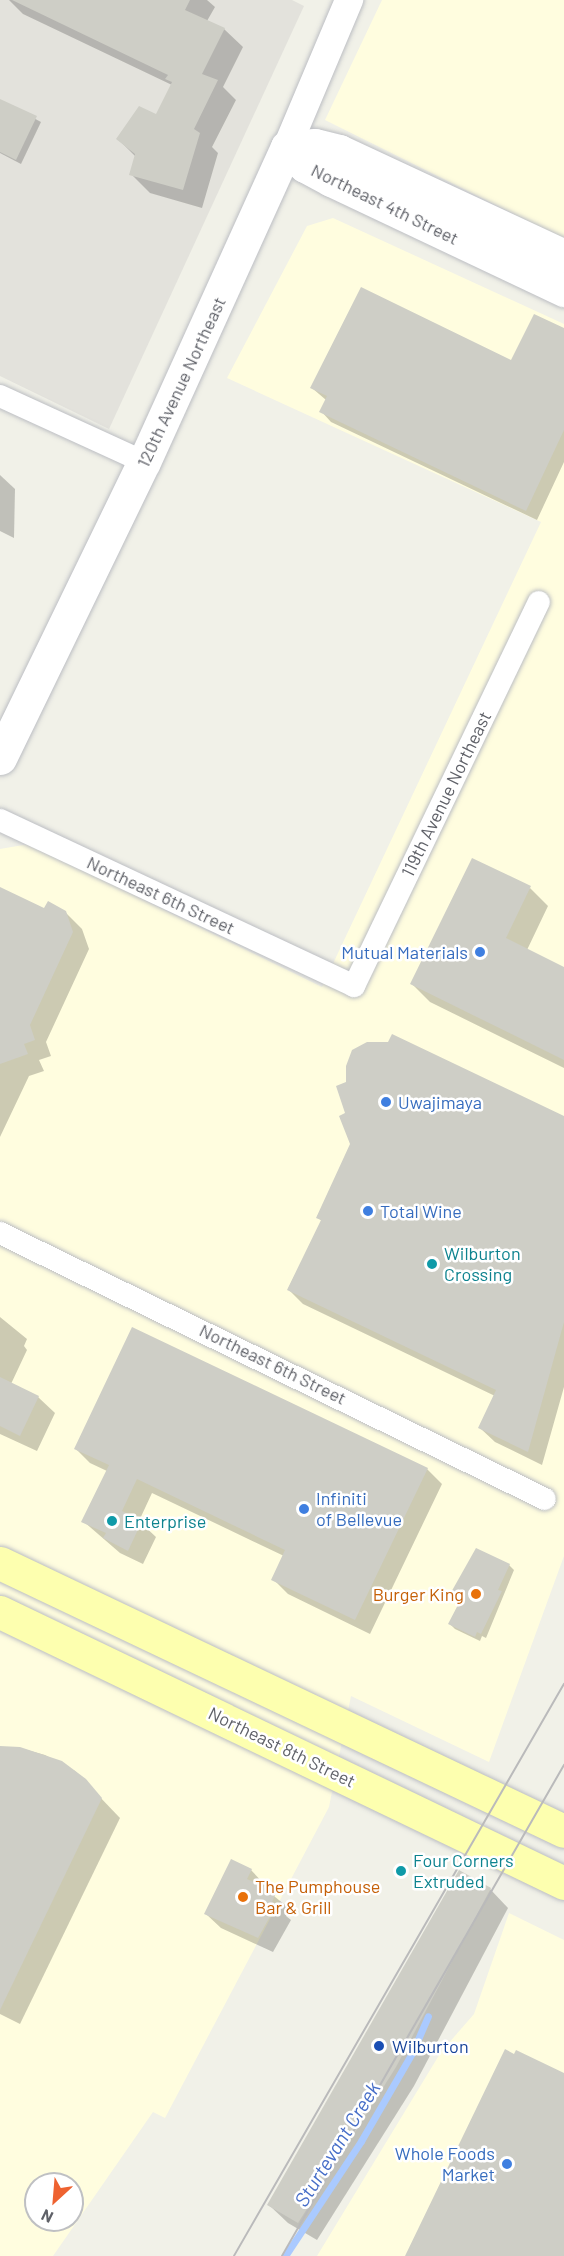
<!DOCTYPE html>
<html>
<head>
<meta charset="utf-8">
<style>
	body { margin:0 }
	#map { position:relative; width:564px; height:2256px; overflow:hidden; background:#f1f1e8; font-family:Barlow,sans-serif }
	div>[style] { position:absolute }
	.commercial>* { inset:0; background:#fffddf }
	.industrial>* { inset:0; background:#e3e2dc }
	.shadow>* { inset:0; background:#0003 }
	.stream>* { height:7px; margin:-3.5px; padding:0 3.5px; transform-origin:3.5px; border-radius:3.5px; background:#aacaff }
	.building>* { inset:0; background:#cecec6 }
	.roads { filter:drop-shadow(0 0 2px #bcbec3) drop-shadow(0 0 2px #bcbec3) }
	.minor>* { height:22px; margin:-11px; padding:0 11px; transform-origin:11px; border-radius:11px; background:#fff }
	.tertiary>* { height:28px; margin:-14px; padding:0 14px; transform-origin:14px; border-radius:14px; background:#fff }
	.secondary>* { height:33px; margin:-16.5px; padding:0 16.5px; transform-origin:16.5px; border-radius:16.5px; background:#fff }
	.primary>* { height:33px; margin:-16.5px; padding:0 16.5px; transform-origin:16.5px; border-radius:16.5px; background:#fdffaf }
	.tram>* { height:1.5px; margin:-0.75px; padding:0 0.75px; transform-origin:0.75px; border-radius:0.75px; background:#bababb }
	.dots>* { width:16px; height:16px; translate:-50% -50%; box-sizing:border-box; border:3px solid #fff; border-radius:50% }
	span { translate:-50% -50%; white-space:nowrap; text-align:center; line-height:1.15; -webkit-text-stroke:5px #fff; paint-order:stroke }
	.street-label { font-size:18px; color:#5f6168 }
	.shop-label { font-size:18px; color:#366cbe }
	.right { translate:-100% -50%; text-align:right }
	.left { translate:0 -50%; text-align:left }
	.culture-label { font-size:18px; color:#0d838f }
	.food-label { font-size:18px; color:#c56008 }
	.transit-label { font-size:18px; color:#164399 }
	.water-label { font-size:20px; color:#476ec8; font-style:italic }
	.north { position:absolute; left:24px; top:2172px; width:60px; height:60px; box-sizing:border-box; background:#fff; border:2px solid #bfc0c3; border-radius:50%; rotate:206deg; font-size:16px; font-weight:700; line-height:24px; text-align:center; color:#5f6168 }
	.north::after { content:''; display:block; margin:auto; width:21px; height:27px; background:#ee6230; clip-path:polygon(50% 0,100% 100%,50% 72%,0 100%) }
</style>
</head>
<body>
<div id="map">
	<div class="commercial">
		<div style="clip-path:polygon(382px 0,564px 0,564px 239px,325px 120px)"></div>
		<div style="clip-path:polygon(evenodd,333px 218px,564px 324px,564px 1556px,489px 1762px,351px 1696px,329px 1807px,165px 2118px,153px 2112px,53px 2256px,0 2256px,0 849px,29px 844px,322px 987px,541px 522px,227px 378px,307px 226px,333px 218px,36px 2184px,72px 2184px,72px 2220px,36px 2220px,36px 2184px)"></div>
		<div style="clip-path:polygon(509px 1913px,564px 1940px,564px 2256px,317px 2256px,441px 2052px,474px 2014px)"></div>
	</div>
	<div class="industrial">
		<div style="clip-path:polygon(0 0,292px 0,304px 6px,109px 429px,0 376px)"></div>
	</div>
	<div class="shadow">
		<div style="clip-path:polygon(9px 0,207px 0,215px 7px,207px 21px,224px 29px,243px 47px,223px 87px,236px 100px,212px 147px,218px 153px,202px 208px,150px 193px,131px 174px,136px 157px,118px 139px,157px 116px,172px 85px,23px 14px)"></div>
		<div style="clip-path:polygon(0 100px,41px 122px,21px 164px,0 153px)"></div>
		<div style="clip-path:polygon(564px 330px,564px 462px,537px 520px,331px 422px,321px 411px,326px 400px,312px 388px,511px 362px)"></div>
		<div style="clip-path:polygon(0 475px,15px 489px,14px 538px,0 531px)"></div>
		<div style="clip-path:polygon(530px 888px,548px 906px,527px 950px,564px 968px,564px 1068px,430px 1002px,412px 984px)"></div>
		<div style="clip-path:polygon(0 892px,45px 910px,65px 912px,82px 929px,89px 949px,46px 1042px,51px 1056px,39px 1060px,44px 1071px,29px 1076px,0 1137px)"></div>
		<div style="clip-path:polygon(389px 1043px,564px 1118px,564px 1387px,542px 1465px,495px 1442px,480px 1428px,495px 1396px,303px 1304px,288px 1289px,322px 1221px,317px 1217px,352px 1144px,347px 1083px)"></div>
		<div style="clip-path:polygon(0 1317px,27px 1339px,24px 1346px,27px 1350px,11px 1384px,38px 1397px,55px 1413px,37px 1451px,0 1434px)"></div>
		<div style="clip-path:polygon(75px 1448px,427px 1469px,442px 1484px,370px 1634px,288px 1594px,273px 1579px,284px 1556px,152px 1493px,139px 1521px,156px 1537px,143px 1564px,120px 1553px,83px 1521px,107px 1471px,90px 1463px)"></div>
		<div style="clip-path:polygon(509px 1565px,514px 1570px,486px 1638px,482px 1636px,480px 1641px,455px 1629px,450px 1624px,460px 1602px,451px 1595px)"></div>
		<div style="clip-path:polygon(20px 1748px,45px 1755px,75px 1771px,120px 1818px,20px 2024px,0 2014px,0 1749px)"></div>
		<div style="clip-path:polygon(251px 1870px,265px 1885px,264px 1888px,290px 1909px,286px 1916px,291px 1920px,273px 1952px,221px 1928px,206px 1914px)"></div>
		<div style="clip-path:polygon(490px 1889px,508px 1908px,414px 2086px,317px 2240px,288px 2223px,269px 2205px)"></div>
	</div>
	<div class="stream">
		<div style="left:285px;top:2256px;width:138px;rotate:-56.5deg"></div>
		<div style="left:361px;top:2141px;width:102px;rotate:-59.9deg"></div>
		<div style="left:412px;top:2053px;width:40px;rotate:-66.6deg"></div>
	</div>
	<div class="building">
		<div style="clip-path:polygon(12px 0,190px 0,185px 10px,225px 28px,202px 74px,218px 80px,194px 129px,200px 133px,183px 190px,129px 175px,135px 154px,116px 139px,139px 106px,156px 114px,172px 82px,165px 79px,168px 75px)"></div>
		<div style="clip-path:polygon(0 99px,37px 116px,16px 160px,0 152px)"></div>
		<div style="clip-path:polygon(361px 287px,511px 360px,534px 314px,564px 328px,564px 430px,526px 511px,319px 412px,327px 396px,310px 388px)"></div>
		<div style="clip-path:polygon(472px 858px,531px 886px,506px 938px,564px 967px,564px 1060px,410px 984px)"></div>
		<div style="clip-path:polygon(0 887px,44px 908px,48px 901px,66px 911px,73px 932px,30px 1025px,35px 1040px,24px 1044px,28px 1054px,0 1064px)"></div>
		<div style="clip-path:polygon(392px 1034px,564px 1116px,564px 1322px,528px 1452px,478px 1428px,496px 1390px,287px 1290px,321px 1220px,316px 1218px,350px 1144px,339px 1116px,345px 1113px,336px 1086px,346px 1082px,346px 1066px,352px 1050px,367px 1042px,388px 1042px)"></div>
		<div style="clip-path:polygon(132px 1327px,428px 1468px,355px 1620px,271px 1580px,285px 1550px,137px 1479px,122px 1511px,142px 1521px,128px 1551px,103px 1538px,106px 1533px,81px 1522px,109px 1465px,74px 1449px)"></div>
		<div style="clip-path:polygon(0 1377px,39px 1396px,20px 1436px,0 1426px)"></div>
		<div style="clip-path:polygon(476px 1548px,510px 1564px,498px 1590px,502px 1591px,481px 1634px,477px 1632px,475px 1637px,448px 1624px,460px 1601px,449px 1596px)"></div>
		<div style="clip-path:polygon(0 1746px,20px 1747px,62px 1761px,86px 1779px,102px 1798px,0 2010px)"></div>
		<div style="clip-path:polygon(231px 1859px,252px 1869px,247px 1879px,276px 1893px,272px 1902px,277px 1904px,258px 1938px,204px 1914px)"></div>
		<div style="clip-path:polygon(459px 1870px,491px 1888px,396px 2067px,298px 2223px,267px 2205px)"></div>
		<div style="clip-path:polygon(505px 2049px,514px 2054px,516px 2050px,564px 2073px,564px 2256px,405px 2256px)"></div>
	</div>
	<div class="roads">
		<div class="minor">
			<div style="left:0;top:396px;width:158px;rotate:24.6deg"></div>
			<div style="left:0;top:820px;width:391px;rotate:25.1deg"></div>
			<div style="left:354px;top:986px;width:426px;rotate:-64.3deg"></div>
			<div style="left:0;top:1233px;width:606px;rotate:26.02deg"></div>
		</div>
		<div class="tertiary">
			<div style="left:287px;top:147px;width:160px;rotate:-67.1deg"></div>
		</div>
		<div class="secondary">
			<div style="left:287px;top:147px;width:26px;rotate:47deg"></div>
			<div style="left:305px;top:166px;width:30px;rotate:28deg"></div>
			<div style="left:331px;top:180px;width:258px;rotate:25.3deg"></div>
			<div style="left:287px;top:147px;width:28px;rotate:-4deg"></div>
			<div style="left:315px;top:145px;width:25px;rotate:14deg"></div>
			<div style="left:339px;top:151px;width:248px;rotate:25deg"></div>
			<div style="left:0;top:758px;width:329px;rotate:-64.1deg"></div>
			<div style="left:144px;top:462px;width:346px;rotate:-65.6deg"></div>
		</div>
		<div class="primary">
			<div style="left:0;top:1563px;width:624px;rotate:25.42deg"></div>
			<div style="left:0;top:1612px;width:626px;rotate:25.66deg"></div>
		</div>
	</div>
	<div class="tram">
		<div style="left:234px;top:2256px;width:660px;rotate:-60.02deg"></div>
		<div style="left:282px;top:2256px;width:566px;rotate:-60.13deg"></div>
	</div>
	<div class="dots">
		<div style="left:480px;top:952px;background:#3f7fe0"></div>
		<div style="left:386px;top:1102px;background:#3f7fe0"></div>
		<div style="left:368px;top:1211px;background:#3f7fe0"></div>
		<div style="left:432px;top:1264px;background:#0f9aa8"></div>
		<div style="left:304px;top:1509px;background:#3f7fe0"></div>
		<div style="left:112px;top:1521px;background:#0f9aa8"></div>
		<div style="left:476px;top:1594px;background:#e8710a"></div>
		<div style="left:401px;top:1871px;background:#0f9aa8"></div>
		<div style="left:243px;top:1897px;background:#e8710a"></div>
		<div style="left:379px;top:2046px;background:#1a4fb4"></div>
		<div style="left:507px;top:2164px;background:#3f7fe0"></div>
	</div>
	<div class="street-label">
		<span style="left:385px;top:204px;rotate:26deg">Northeast 4th Street</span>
		<span style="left:181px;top:382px;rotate:-65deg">120th Avenue Northeast</span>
		<span style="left:446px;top:794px;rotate:-64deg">119th Avenue Northeast</span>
		<span style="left:161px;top:895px;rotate:25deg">Northeast 6th Street</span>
		<span style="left:273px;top:1364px;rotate:26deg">Northeast 6th Street</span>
		<span style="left:282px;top:1747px;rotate:26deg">Northeast 8th Street</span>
	</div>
	<div class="shop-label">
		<span class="right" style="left:468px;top:952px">Mutual Materials</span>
		<span class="left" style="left:398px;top:1102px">Uwajimaya</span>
		<span class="left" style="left:380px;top:1211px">Total Wine</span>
		<span class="left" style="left:316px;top:1509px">Infiniti<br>of Bellevue</span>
		<span class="right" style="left:495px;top:2164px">Whole Foods<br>Market</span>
	</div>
	<div class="culture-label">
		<span class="left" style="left:444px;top:1264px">Wilburton<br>Crossing</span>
		<span class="left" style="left:124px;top:1521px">Enterprise</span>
		<span class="left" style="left:413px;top:1871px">Four Corners<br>Extruded</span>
	</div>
	<div class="food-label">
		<span class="right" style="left:464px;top:1594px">Burger King</span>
		<span class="left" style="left:255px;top:1897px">The Pumphouse<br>Bar &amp; Grill</span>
	</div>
	<div class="transit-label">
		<span class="left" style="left:392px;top:2046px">Wilburton</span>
	</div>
	<div class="water-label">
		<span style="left:337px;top:2144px;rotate:-58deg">Sturtevant Creek</span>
	</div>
	<div class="north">N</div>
</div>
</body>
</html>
